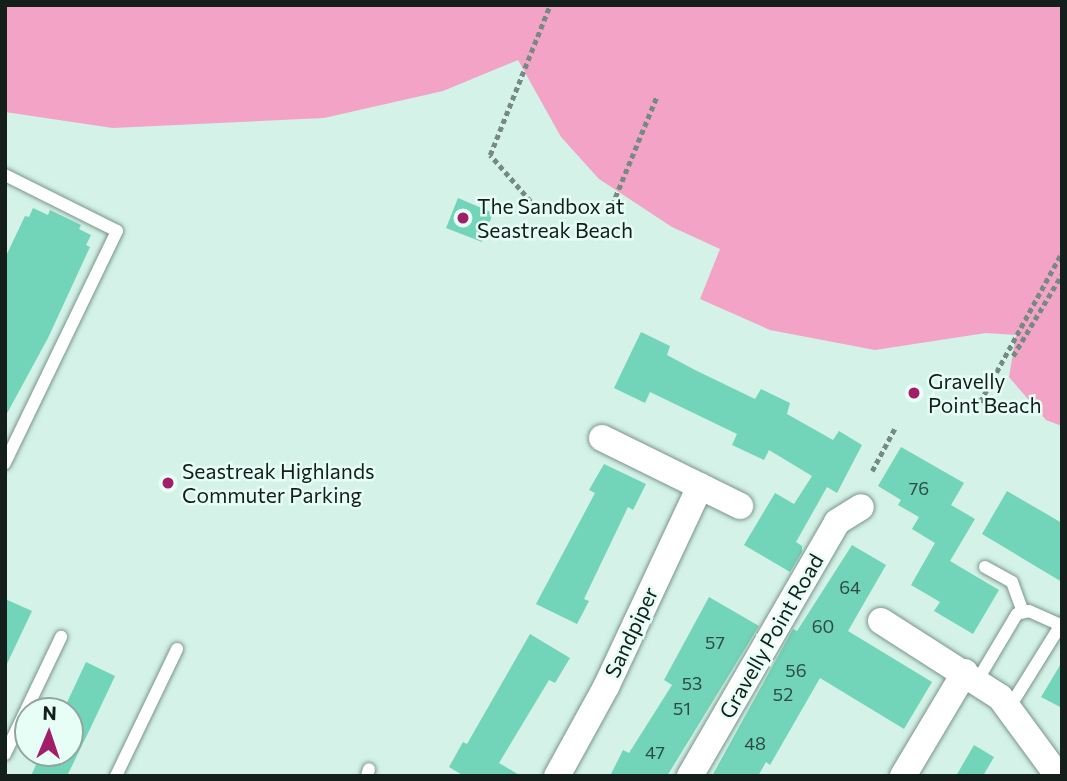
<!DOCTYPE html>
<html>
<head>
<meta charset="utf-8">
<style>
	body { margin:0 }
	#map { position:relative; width:1067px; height:781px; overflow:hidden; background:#d4f2e7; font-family:Commissioner,sans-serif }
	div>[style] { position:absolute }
	.water>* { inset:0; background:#f2a3c6 }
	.building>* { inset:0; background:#72d4b8 }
	.path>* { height:4.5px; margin-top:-2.25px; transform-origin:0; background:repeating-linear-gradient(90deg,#758a82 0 5px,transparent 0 8.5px) }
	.roads { filter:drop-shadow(0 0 2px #7a958c) drop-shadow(0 0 2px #7a958c) }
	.service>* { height:12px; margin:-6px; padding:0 6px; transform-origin:6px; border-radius:6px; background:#fff }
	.minor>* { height:26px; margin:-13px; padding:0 13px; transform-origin:13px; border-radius:13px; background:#fff }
	.dots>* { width:19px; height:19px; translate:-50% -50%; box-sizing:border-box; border:4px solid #e6fef5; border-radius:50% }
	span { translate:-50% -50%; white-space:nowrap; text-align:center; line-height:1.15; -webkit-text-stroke:5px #e6fef5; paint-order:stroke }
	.number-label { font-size:18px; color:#2c4c42 }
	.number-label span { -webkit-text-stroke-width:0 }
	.poi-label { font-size:21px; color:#141f1b }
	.left { translate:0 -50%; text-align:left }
	.street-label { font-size:21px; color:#141f1b }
	.frame { position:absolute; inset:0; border:7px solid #141f1b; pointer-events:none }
	.north { position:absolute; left:14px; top:697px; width:70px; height:70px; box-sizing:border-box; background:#e6fef5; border:2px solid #92a59e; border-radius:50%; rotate:2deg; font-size:19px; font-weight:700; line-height:28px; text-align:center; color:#141f1b }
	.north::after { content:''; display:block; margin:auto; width:24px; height:32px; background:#a31e6a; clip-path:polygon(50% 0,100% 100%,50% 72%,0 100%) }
</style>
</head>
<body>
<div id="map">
	<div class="water">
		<div style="clip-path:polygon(5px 5px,1062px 5px,1062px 426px,1046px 420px,1009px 377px,1016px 335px,986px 333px,875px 350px,770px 330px,700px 299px,720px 249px,672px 227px,599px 179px,561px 137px,518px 60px,443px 91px,324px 118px,113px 128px,5px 112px)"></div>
	</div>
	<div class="building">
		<div style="clip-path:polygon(458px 198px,493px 213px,482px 242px,446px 228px)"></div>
		<div style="clip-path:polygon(33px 208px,48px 215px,50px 210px,81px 225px,79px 229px,91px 235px,86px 245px,90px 247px,48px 338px,5px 417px,5px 258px,25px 216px,29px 217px)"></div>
		<div style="clip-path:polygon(641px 332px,670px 346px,667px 355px,695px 370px,755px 399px,761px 389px,790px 403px,787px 414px,833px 440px,839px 431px,862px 445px,837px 493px,827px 487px,796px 542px,802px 546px,802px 552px,790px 572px,744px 545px,775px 493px,794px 504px,812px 476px,769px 450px,764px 460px,732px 445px,737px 434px,650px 392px,645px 403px,614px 388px)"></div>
		<div style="clip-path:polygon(901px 447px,964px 483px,951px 505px,975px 519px,950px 561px,999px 590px,973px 634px,934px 611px,940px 602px,911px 585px,935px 543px,912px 529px,919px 517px,898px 505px,901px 500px,878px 486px)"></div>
		<div style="clip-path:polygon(604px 464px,646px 484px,633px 510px,628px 507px,584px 599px,589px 601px,577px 624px,536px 604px,595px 493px,589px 490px)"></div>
		<div style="clip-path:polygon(1007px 491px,1062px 523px,1062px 582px,982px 534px)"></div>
		<div style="clip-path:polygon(852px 545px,886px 565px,848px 631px,932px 682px,904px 729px,820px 678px,770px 765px,766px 762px,758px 776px,712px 776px,793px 629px,797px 631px)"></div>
		<div style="clip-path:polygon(709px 597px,759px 626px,667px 776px,610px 776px,623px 750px,629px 753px,672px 685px,664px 680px)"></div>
		<div style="clip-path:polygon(5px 599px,32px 611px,5px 668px)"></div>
		<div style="clip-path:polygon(530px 634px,570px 658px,555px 683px,549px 680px,499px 763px,521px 776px,464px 776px,449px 767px,463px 742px,467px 744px)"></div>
		<div style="clip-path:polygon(86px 662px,115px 676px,90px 729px,67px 776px,31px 776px,41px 753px,70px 753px,70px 711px,63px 711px)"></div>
		<div style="clip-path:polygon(1062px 662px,1062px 708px,1041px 697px)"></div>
		<div style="clip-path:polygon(974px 745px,994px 757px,983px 776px,956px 776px)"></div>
	</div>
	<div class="path">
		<div style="left:612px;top:205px;width:118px;rotate:-67.6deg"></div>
		<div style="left:536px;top:208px;width:70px;rotate:-131deg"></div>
		<div style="left:490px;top:155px;width:162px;rotate:-68.2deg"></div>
		<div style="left:1013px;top:356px;width:96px;rotate:-59.1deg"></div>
		<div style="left:980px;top:402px;width:171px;rotate:-61.3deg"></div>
		<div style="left:872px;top:471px;width:49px;rotate:-61.9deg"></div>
	</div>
	<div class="roads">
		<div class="service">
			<div style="left:5px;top:175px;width:125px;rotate:26.6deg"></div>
			<div style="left:117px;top:231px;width:258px;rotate:115.8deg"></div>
			<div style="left:985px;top:567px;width:31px;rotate:29deg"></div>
			<div style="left:1012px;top:582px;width:32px;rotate:70deg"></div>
			<div style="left:977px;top:681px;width:78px;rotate:-59.2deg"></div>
			<div style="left:1017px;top:614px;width:12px;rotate:-14deg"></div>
			<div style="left:1029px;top:611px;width:35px;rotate:24deg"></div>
			<div style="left:1009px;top:708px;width:100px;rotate:-58.1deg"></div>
			<div style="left:5px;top:754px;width:130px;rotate:-64.4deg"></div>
			<div style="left:116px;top:776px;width:141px;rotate:-64.3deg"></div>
			<div style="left:367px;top:776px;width:7px;rotate:-74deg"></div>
		</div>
		<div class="minor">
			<div style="left:602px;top:438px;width:154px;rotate:26.2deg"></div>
			<div style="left:881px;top:621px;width:141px;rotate:32.6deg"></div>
			<div style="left:1000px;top:697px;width:98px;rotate:53.7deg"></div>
			<div style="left:557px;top:776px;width:102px;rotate:-61.2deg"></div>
			<div style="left:606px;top:687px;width:222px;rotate:-64.9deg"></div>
			<div style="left:690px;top:776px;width:293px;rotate:-59.9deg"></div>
			<div style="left:837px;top:522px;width:28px;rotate:-32deg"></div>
			<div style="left:903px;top:776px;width:121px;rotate:-59.2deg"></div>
		</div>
	</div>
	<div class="dots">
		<div style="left:463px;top:218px;background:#a31e6a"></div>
		<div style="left:914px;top:393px;background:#a31e6a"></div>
		<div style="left:168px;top:483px;background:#a31e6a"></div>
	</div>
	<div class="number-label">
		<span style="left:919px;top:488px">76</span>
		<span style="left:850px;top:587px">64</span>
		<span style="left:823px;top:626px">60</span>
		<span style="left:715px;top:642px">57</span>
		<span style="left:796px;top:670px">56</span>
		<span style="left:692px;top:683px">53</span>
		<span style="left:783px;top:694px">52</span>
		<span style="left:682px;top:708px">51</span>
		<span style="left:755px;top:743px">48</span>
		<span style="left:655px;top:752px">47</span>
	</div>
	<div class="poi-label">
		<span class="left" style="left:477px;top:218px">The Sandbox at<br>Seastreak Beach</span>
		<span class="left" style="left:928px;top:393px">Gravelly<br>Point Beach</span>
		<span class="left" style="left:182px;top:483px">Seastreak Highlands<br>Commuter Parking</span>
	</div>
	<div class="street-label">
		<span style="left:631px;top:632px;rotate:-65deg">Sandpiper</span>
		<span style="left:771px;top:636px;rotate:-60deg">Gravelly Point Road</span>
	</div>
	<div class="frame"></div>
	<div class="north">N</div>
</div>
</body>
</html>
